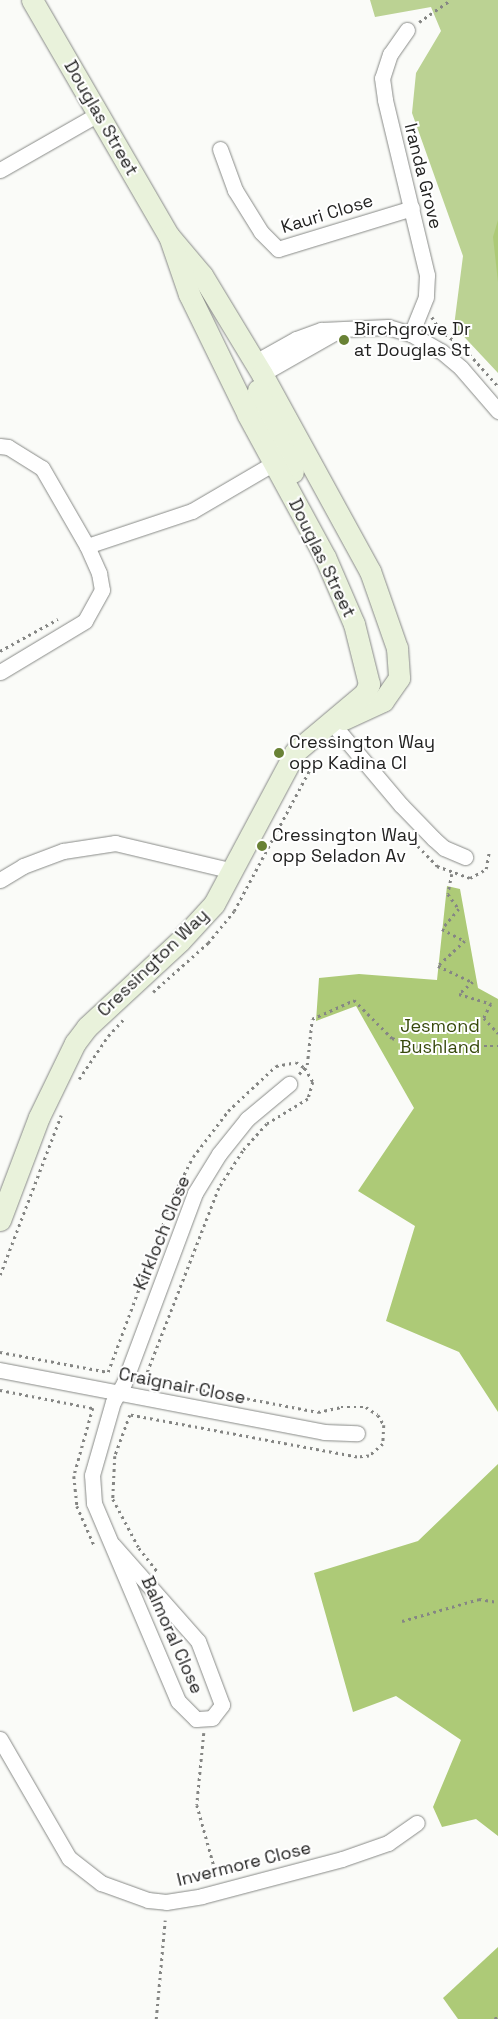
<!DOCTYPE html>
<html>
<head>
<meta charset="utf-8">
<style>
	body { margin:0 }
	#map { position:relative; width:498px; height:2019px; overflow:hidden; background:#fafbf8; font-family:"Space Grotesk",sans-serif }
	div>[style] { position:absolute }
	.green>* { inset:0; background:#bbd293 }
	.forest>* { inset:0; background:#adca77 }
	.path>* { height:2.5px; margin-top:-1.25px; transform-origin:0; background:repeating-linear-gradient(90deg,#858684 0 2.5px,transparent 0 6.5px) }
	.roads { filter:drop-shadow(0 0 1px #888a87) drop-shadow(0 0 1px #888a87) }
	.street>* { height:15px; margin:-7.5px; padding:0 7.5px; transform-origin:7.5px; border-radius:7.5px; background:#fff }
	.secondary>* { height:21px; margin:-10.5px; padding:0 10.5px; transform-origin:10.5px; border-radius:10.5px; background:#e9f2db }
	.dots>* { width:14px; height:14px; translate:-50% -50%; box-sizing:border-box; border:2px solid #fff; border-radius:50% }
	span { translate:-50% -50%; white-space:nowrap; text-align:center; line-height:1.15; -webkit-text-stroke:4px #fff; paint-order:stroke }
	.street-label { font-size:18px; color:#222221 }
	.poi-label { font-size:18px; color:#222221 }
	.left { translate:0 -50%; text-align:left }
	.park-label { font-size:18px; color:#384a0d }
</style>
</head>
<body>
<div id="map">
	<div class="green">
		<div style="clip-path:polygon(370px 0,498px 0,498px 373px,454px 326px,463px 256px,412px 113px,416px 73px,441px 31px,431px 7px,375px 17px)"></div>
	</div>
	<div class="forest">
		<div style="clip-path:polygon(498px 220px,498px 282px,493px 237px)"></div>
		<div style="clip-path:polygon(447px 886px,460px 889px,478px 988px,498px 999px,498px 1412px,459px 1352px,386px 1321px,415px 1226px,358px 1191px,414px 1108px,356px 1006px,316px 1021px,319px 978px,359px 974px,437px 980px)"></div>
		<div style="clip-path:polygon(498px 1464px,498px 1836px,476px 1819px,442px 1827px,433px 1807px,461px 1740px,396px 1696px,353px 1712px,314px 1573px,418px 1541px)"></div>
		<div style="clip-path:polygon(498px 1947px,498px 2019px,458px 2019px,443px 1998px)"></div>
	</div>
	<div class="path">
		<div style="left:419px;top:22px;width:38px;rotate:-35deg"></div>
		<div style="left:432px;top:317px;width:15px;rotate:58deg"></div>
		<div style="left:440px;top:330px;width:31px;rotate:37deg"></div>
		<div style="left:465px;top:349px;width:50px;rotate:48.3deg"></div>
		<div style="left:0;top:651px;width:66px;rotate:-28.9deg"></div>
		<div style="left:418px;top:846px;width:28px;rotate:46deg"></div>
		<div style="left:437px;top:866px;width:35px;rotate:20deg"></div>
		<div style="left:470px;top:878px;width:18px;rotate:-29deg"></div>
		<div style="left:486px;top:869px;width:17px;rotate:-80deg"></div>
		<div style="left:452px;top:874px;width:20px;rotate:101deg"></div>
		<div style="left:448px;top:894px;width:19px;rotate:54deg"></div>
		<div style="left:459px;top:909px;width:26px;rotate:130deg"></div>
		<div style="left:442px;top:929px;width:26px;rotate:28deg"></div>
		<div style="left:465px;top:941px;width:37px;rotate:137deg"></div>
		<div style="left:438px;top:966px;width:38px;rotate:25deg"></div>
		<div style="left:473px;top:982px;width:18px;rotate:139deg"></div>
		<div style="left:459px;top:994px;width:34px;rotate:17deg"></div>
		<div style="left:491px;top:1004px;width:16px;rotate:117deg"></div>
		<div style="left:484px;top:1018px;width:21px;rotate:47deg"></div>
		<div style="left:153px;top:992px;width:74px;rotate:-41.7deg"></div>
		<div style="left:208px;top:943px;width:41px;rotate:-50.9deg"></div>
		<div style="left:234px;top:911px;width:171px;rotate:-61.8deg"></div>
		<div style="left:299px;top:1074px;width:12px;rotate:-48deg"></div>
		<div style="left:307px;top:1065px;width:46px;rotate:-83.8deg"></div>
		<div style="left:312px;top:1019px;width:46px;rotate:-24.3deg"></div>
		<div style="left:354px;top:1000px;width:54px;rotate:45deg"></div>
		<div style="left:392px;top:1038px;width:28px;rotate:17deg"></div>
		<div style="left:419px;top:1046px;width:79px"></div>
		<div style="left:79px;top:1079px;width:52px;rotate:-56deg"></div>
		<div style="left:108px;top:1036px;width:25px;rotate:-47deg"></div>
		<div style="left:0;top:1275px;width:171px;rotate:-69.1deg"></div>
		<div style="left:0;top:1352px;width:110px;rotate:10.5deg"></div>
		<div style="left:108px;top:1372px;width:192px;rotate:-69.6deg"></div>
		<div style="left:175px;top:1192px;width:39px;rotate:-63deg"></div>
		<div style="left:193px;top:1157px;width:58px;rotate:-52.7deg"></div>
		<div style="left:228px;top:1111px;width:66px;rotate:-43.2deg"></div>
		<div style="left:276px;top:1066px;width:20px;rotate:-11deg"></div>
		<div style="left:296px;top:1062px;width:11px;rotate:34deg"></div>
		<div style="left:305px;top:1068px;width:16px;rotate:60deg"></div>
		<div style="left:313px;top:1082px;width:18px;rotate:106deg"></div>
		<div style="left:308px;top:1099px;width:48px;rotate:148.6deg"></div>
		<div style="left:267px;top:1124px;width:36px;rotate:132deg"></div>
		<div style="left:243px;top:1151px;width:44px;rotate:123deg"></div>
		<div style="left:219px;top:1188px;width:205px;rotate:111.2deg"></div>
		<div style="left:145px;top:1379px;width:176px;rotate:10.8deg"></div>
		<div style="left:318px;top:1412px;width:24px;rotate:-12deg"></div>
		<div style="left:341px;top:1407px;width:25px"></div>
		<div style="left:366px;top:1407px;width:14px;rotate:34deg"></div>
		<div style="left:378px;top:1415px;width:12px;rotate:59deg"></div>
		<div style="left:384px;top:1425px;width:19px;rotate:93deg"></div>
		<div style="left:383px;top:1444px;width:18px;rotate:139deg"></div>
		<div style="left:369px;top:1456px;width:12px;rotate:175deg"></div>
		<div style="left:357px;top:1457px;width:231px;rotate:-169.5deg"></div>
		<div style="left:130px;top:1415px;width:44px;rotate:110.1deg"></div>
		<div style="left:115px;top:1456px;width:43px;rotate:92.7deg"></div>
		<div style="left:113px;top:1499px;width:55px;rotate:62deg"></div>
		<div style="left:139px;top:1548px;width:29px;rotate:52deg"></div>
		<div style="left:0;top:1390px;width:95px;rotate:11deg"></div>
		<div style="left:93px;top:1408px;width:71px;rotate:105.6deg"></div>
		<div style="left:74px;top:1476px;width:30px;rotate:84deg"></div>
		<div style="left:77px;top:1506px;width:43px;rotate:66.4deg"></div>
		<div style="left:402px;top:1621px;width:80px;rotate:-15.9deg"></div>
		<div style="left:479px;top:1599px;width:19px;rotate:9deg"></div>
		<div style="left:204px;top:1733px;width:72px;rotate:95.6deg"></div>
		<div style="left:197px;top:1805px;width:71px;rotate:74.4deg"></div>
		<div style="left:156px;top:2019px;width:99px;rotate:-84.8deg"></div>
		<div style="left:495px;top:2019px;width:6px;rotate:-59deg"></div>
	</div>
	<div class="roads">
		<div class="street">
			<div style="left:407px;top:30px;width:29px;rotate:125deg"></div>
			<div style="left:390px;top:54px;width:25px;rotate:108deg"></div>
			<div style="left:382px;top:78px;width:22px;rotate:82deg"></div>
			<div style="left:385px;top:100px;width:180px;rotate:76.5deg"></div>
			<div style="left:427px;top:275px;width:22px;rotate:93deg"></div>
			<div style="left:426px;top:297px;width:40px;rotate:112deg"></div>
			<div style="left:220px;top:149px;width:44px;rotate:69.9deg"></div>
			<div style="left:235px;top:190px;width:49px;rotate:58.2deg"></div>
			<div style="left:261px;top:232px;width:24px;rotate:45deg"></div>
			<div style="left:278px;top:249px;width:140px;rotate:-17deg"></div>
			<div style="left:0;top:170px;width:113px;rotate:-29.7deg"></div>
			<div style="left:255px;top:362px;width:47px;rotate:-29.3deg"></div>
			<div style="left:296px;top:339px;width:27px;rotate:-20deg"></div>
			<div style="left:321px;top:330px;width:67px;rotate:-2.6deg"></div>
			<div style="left:388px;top:327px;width:24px;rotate:17deg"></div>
			<div style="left:411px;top:334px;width:34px;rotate:30deg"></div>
			<div style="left:441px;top:351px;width:26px;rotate:40deg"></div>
			<div style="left:461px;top:368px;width:57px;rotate:49.3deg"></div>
			<div style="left:262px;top:374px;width:83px;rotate:-29.7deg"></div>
			<div style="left:0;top:446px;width:8px;rotate:7deg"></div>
			<div style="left:8px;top:447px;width:40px;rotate:32deg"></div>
			<div style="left:42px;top:468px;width:90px;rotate:60deg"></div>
			<div style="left:87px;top:546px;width:30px;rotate:66deg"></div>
			<div style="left:99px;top:573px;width:17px;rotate:80deg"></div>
			<div style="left:102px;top:590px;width:35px;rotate:119deg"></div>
			<div style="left:85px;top:621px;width:99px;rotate:149deg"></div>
			<div style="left:87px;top:546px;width:111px;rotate:-18.4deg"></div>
			<div style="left:192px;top:511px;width:95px;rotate:-30.3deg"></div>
			<div style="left:331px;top:722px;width:109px;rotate:49.9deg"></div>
			<div style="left:401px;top:805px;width:47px;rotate:45.9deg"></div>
			<div style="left:434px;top:839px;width:13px;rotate:42deg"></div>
			<div style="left:444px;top:848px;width:23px;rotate:23deg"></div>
			<div style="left:0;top:880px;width:27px;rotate:-31deg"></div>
			<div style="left:23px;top:866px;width:43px;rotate:-20.6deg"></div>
			<div style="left:63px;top:851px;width:53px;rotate:-8.7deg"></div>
			<div style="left:115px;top:843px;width:121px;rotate:13.3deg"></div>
			<div style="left:0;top:1370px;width:330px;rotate:10.8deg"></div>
			<div style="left:324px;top:1432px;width:33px;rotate:2deg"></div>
			<div style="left:113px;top:1545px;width:128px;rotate:48.5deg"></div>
			<div style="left:198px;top:1641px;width:68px;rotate:69.4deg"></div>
			<div style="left:222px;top:1705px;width:16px;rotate:128deg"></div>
			<div style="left:212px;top:1718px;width:16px;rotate:176deg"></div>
			<div style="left:196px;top:1719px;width:25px;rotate:-135deg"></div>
			<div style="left:178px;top:1701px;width:215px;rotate:-113deg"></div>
			<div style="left:94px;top:1503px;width:28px;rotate:-94deg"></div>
			<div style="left:92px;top:1475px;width:76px;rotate:-74deg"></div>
			<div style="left:113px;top:1402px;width:22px;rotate:-60deg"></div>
			<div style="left:124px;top:1383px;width:203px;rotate:-69.5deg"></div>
			<div style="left:195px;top:1193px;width:46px;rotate:-58.4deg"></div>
			<div style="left:219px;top:1154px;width:45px;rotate:-51.3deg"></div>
			<div style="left:247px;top:1119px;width:55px;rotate:-39.8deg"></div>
			<div style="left:0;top:1739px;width:138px;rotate:59.9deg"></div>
			<div style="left:69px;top:1858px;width:41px;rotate:38deg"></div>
			<div style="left:101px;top:1883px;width:50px;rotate:19.9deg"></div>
			<div style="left:148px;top:1900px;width:18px;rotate:6deg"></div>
			<div style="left:166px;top:1902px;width:36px;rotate:-9deg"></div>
			<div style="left:202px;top:1896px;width:145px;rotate:-14.8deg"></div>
			<div style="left:342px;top:1859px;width:49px;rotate:-19.2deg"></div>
			<div style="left:388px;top:1843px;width:35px;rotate:-35deg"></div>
		</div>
		<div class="secondary">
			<div style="left:32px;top:0;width:273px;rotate:59.9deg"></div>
			<div style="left:169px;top:236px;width:51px;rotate:49.8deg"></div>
			<div style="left:202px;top:275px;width:116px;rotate:58.8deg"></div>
			<div style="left:262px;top:374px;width:225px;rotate:61.3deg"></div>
			<div style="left:370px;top:571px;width:82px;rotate:70.7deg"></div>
			<div style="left:397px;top:648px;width:30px;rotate:86deg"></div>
			<div style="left:399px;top:678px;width:28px;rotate:125deg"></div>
			<div style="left:383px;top:701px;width:43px;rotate:155.2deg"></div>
			<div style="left:258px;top:390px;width:89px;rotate:66.9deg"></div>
			<div style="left:0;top:1220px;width:110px;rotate:-69.3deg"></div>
			<div style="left:39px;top:1117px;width:82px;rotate:-64.1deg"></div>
			<div style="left:75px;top:1043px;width:20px;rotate:-53deg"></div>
			<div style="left:87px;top:1027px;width:127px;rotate:-42.8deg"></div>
			<div style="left:180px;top:941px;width:50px;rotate:-47.4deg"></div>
			<div style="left:214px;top:904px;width:172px;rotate:-61.9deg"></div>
			<div style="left:295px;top:752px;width:92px;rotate:-40.1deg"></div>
			<div style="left:365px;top:693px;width:10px;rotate:-66deg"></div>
			<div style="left:369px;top:684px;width:62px;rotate:-104deg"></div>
			<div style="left:354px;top:624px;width:73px;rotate:-113.4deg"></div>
			<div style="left:325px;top:557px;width:162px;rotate:-118.5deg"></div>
			<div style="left:248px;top:415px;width:135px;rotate:-116deg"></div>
			<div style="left:189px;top:294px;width:61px;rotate:-109deg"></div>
		</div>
	</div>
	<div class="dots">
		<div style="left:344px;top:340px;background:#698235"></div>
		<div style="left:279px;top:753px;background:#698235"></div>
		<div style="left:262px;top:846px;background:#698235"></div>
	</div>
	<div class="street-label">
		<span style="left:101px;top:118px;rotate:60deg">Douglas Street</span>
		<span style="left:423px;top:176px;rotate:76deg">Iranda Grove</span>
		<span style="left:327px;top:214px;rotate:-17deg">Kauri Close</span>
		<span style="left:322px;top:558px;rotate:64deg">Douglas Street</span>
		<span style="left:153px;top:963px;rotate:-44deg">Cressington Way</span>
		<span style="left:162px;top:1233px;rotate:-68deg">Kirkloch Close</span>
		<span style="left:182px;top:1386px;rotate:11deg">Craignair Close</span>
		<span style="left:172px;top:1635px;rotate:66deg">Balmoral Close</span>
		<span style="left:244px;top:1864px;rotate:-14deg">Invermore Close</span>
	</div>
	<div class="poi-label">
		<span class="left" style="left:354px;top:340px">Birchgrove Dr<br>at Douglas St</span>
		<span class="left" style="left:289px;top:753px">Cressington Way<br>opp Kadina Cl</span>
		<span class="left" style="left:272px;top:846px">Cressington Way<br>opp Seladon Av</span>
	</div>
	<div class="park-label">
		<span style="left:440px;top:1037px">Jesmond<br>Bushland</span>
	</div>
</div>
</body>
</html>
